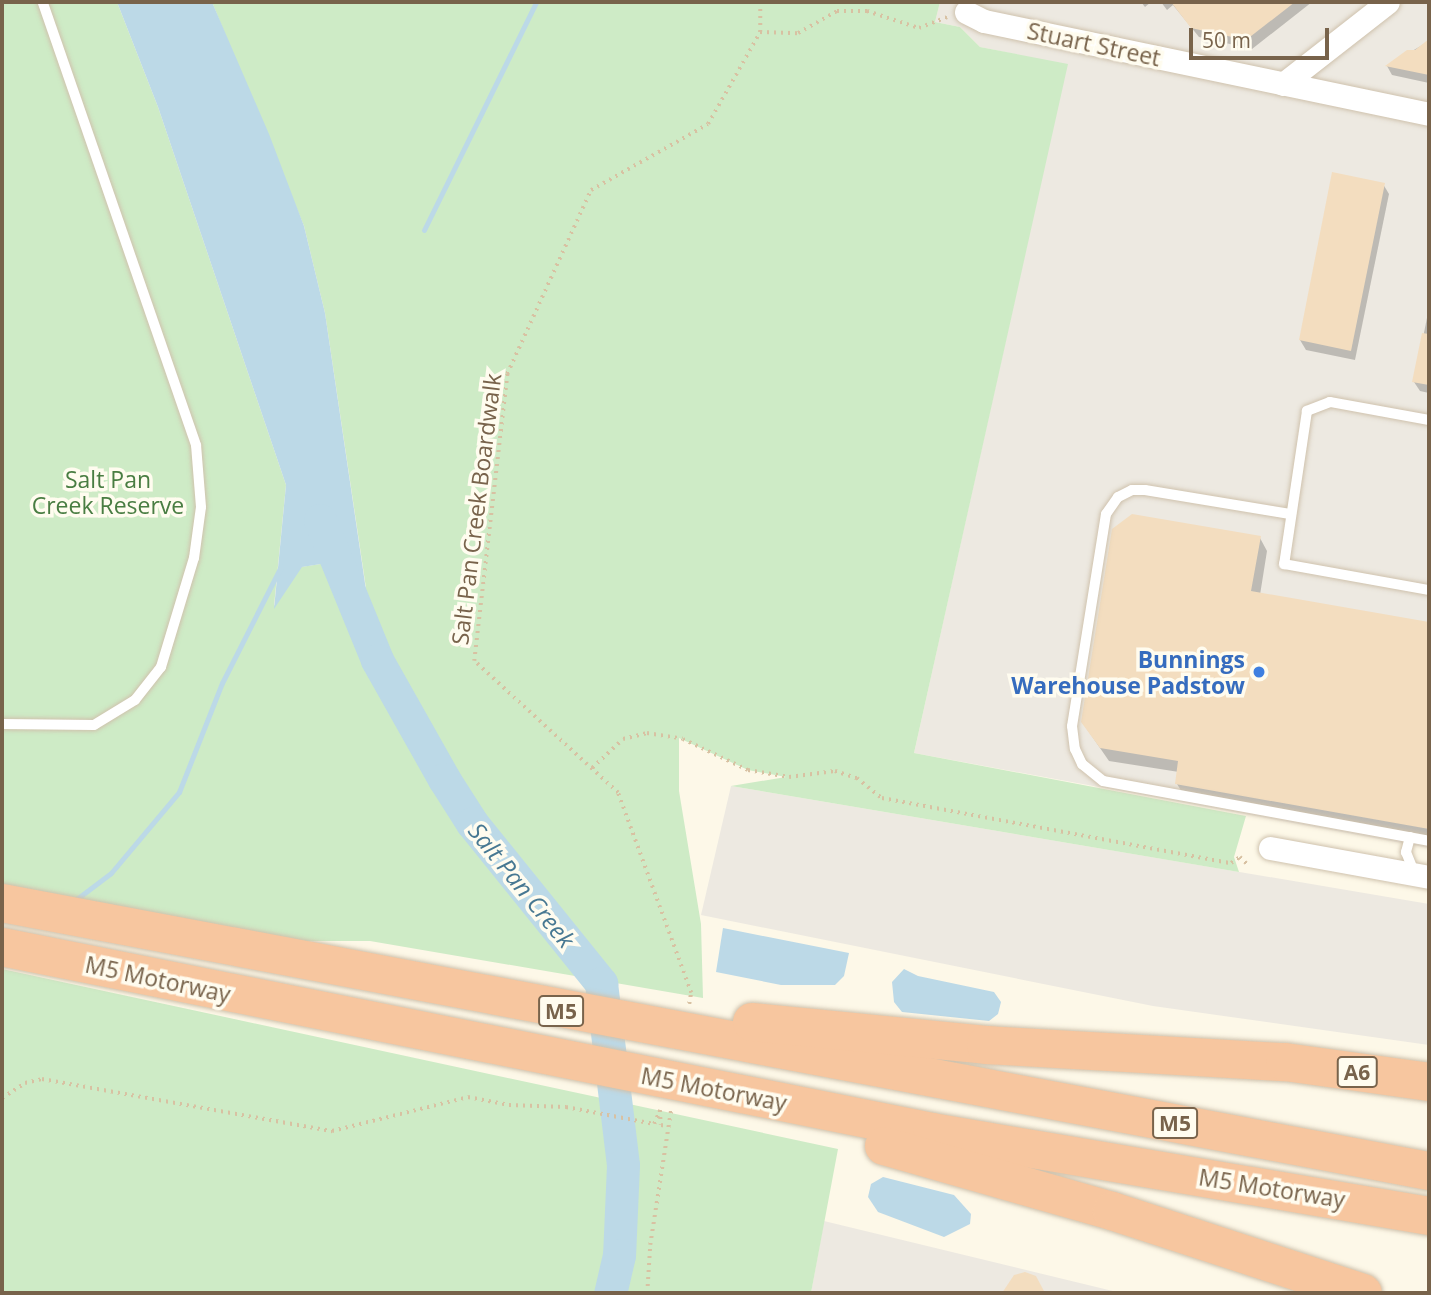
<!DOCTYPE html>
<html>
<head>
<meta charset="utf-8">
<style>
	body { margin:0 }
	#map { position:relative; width:1431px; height:1295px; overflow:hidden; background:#fdf8e8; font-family:"Open Sans",sans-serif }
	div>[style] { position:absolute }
	.industrial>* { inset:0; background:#ede9e1 }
	.green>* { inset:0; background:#ceebc6 }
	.water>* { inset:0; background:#bcd9e7 }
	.shadow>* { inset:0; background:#0003 }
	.stream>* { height:5px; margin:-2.5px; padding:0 2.5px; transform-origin:2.5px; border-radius:2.5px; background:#bcd9e7 }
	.river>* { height:33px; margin:-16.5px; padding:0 16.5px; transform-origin:16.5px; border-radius:16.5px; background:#bcd9e7 }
	.building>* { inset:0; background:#f3ddbf }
	.path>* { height:3.5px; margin-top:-1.75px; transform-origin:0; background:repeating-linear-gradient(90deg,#d8c1a2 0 2px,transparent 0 7px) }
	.roads { filter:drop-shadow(0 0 2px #cfc2ad) drop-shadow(0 0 2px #cfc2ad) }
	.lane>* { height:10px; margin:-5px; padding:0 5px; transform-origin:5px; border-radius:5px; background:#fff }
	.street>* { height:23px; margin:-11.5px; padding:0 11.5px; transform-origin:11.5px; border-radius:11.5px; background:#fff }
	.highway>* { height:38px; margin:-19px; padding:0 19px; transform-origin:19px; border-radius:19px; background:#f7c69f }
	.dots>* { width:19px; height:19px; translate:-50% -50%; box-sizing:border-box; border:4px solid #fffcef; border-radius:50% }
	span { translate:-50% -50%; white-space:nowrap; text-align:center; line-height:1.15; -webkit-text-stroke:7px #fffcef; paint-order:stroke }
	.shield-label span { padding:2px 5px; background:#fffcef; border:2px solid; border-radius:5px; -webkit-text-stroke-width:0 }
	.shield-label { font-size:21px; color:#78634b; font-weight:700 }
	.street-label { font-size:23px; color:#78634b }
	.park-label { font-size:23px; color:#497d42 }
	.shop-label { font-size:23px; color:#366cbe; font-weight:700 }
	.right { translate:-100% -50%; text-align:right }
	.water-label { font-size:24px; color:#477892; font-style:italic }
	.frame { position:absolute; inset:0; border:4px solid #78634b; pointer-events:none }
	.scale { position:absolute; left:1189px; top:28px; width:140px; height:32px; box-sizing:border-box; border:4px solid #78634b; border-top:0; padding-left:9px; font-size:21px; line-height:24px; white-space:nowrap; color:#78634b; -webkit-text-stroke:5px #fffcef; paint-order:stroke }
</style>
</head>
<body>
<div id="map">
	<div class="industrial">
		<div style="clip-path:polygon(940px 2px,1429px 2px,1429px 848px,914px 753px,1067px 65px,980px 47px,960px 27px,935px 22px)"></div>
		<div style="clip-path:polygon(731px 786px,1429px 904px,1429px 1045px,1153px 1006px,701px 915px)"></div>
		<div style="clip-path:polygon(824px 1221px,1121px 1293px,811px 1293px)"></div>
	</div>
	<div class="green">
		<div style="clip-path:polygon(2px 2px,117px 2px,158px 107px,286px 485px,274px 606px,301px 567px,340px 561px,366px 588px,325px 313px,304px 226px,212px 2px,940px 2px,935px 22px,960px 27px,980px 47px,1068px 64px,914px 753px,1246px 816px,1234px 857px,1239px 872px,731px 786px,786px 777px,748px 770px,679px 738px,679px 791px,701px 924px,703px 998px,370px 941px,297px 941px,2px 885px)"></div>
		<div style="clip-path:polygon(2px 969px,838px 1149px,811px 1293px,2px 1293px)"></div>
	</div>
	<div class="water">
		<div style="clip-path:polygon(117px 2px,212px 2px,269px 134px,304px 226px,325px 313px,366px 590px,340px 561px,302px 567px,274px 609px,286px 485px,158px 107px)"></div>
		<div style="clip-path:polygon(723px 928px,849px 953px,844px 976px,835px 985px,781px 985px,716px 972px)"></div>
		<div style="clip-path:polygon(904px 969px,918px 976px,994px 992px,1001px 1002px,998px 1014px,989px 1021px,902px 1012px,894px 1002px,892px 982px)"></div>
		<div style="clip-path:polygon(883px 1177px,954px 1195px,971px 1214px,970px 1224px,944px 1237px,878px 1212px,868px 1197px,871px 1184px)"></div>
	</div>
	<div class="shadow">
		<div style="clip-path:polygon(1141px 2px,1151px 2px,1145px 7px)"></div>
		<div style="clip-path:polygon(1161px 2px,1230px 2px,1235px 8px,1243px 2px,1312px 2px,1252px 49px,1199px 37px,1173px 5px,1167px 10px)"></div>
		<div style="clip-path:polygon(1429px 41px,1429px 83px,1392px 75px,1387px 66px)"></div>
		<div style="clip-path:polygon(1383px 184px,1389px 194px,1355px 360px,1306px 350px,1300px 340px)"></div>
		<div style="clip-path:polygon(1429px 308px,1429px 393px,1420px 391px,1414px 382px)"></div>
		<div style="clip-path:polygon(1260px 538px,1267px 551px,1260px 595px,1429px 624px,1429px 840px,1185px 797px,1177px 784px,1179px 772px,1109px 761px,1082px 722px)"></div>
	</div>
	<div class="stream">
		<div style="left:424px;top:230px;width:254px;rotate:-63.8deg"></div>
		<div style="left:74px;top:901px;width:46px;rotate:-37.1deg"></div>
		<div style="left:111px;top:873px;width:106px;rotate:-50deg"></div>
		<div style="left:179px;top:792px;width:117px;rotate:-68.5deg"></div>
		<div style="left:222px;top:683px;width:131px;rotate:-63.2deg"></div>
	</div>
	<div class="river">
		<div style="left:320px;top:520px;width:151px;rotate:67.8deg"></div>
		<div style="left:377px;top:660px;width:137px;rotate:60.6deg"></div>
		<div style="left:444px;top:779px;width:52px;rotate:57.5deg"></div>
		<div style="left:472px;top:823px;width:206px;rotate:51.1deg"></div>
		<div style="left:601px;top:983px;width:183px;rotate:83.1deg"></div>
		<div style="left:623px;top:1165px;width:90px;rotate:92.5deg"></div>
		<div style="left:619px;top:1255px;width:39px;rotate:103deg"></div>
	</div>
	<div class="building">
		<div style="clip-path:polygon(1171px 2px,1295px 2px,1246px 40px,1191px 28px)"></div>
		<div style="clip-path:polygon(1429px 39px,1429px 75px,1385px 66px,1407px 50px,1415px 50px)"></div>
		<div style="clip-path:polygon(1332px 172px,1385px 183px,1351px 351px,1299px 340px)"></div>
		<div style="clip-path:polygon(1422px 333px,1429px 334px,1429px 385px,1412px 382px)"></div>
		<div style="clip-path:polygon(1132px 514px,1261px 536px,1251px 591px,1429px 622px,1429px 829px,1175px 784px,1178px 761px,1100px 748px,1081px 722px,1112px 529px)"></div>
		<div style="clip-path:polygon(1025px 1272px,1036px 1276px,1045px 1293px,1002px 1293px,1014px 1275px)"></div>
	</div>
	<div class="path">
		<div style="left:760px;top:32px;width:38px;rotate:2deg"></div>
		<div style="left:798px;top:33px;width:45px;rotate:-29.4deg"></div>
		<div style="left:837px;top:11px;width:30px"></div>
		<div style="left:867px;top:11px;width:55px;rotate:18.1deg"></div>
		<div style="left:919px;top:28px;width:30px;rotate:-21deg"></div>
		<div style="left:592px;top:768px;width:42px;rotate:-43.1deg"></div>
		<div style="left:623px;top:739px;width:25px;rotate:-14deg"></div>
		<div style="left:647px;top:733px;width:36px;rotate:9deg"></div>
		<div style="left:683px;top:739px;width:72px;rotate:25.5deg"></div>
		<div style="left:748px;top:770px;width:42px;rotate:9.7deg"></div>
		<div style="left:789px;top:777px;width:46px;rotate:-7.4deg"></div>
		<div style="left:835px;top:771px;width:23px;rotate:18deg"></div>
		<div style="left:857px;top:778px;width:32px;rotate:39deg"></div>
		<div style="left:882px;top:798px;width:355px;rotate:10.6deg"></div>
		<div style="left:1231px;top:863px;width:11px;rotate:-34deg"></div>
		<div style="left:1240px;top:857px;width:11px;rotate:45deg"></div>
		<div style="left:689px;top:1004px;width:11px;rotate:-80deg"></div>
		<div style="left:691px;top:993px;width:213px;rotate:-110.1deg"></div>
		<div style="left:618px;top:793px;width:195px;rotate:-137.5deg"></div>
		<div style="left:474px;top:661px;width:289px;rotate:-83.4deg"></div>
		<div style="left:507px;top:374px;width:202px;rotate:-65.5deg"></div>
		<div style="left:591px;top:190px;width:134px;rotate:-29.4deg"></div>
		<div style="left:708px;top:124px;width:106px;rotate:-60.5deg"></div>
		<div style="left:760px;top:32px;width:30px;rotate:-90deg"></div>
		<div style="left:2px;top:1098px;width:27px;rotate:-33deg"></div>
		<div style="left:25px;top:1083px;width:17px;rotate:-13deg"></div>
		<div style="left:42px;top:1079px;width:295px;rotate:10.2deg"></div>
		<div style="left:332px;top:1131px;width:140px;rotate:-14deg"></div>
		<div style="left:468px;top:1097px;width:42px;rotate:11deg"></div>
		<div style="left:509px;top:1105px;width:57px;rotate:2deg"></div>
		<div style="left:566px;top:1107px;width:90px;rotate:10.9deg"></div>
		<div style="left:654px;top:1124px;width:15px;rotate:-67deg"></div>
		<div style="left:660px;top:1110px;width:15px;rotate:86deg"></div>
		<div style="left:661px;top:1125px;width:6px;rotate:9deg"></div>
		<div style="left:647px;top:1293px;width:48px;rotate:-86.4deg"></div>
		<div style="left:650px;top:1245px;width:138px;rotate:-81.2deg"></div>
	</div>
	<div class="roads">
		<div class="lane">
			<div style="left:1429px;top:420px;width:101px;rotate:-169.7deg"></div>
			<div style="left:1330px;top:402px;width:25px;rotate:159deg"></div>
			<div style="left:1307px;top:411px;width:155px;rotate:98.5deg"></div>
			<div style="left:1284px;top:564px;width:147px;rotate:10.2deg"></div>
			<div style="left:1290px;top:514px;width:147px;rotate:-170.6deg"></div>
			<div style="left:1145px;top:490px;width:13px;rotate:180deg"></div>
			<div style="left:1132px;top:490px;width:16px;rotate:153deg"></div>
			<div style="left:1118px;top:497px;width:21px;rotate:125deg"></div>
			<div style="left:1106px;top:514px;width:215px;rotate:99.1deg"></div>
			<div style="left:1072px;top:726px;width:23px;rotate:83deg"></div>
			<div style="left:1075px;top:749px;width:17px;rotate:65deg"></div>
			<div style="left:1082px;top:764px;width:27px;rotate:39deg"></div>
			<div style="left:1103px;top:781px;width:331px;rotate:10.4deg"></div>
			<div style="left:2px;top:724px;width:92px;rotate:0.6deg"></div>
			<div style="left:94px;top:725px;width:48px;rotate:-31.4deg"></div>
			<div style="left:135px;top:700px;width:42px;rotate:-51.8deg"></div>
			<div style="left:161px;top:667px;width:114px;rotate:-73.2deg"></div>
			<div style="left:194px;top:558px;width:51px;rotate:-82.2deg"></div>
			<div style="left:201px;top:507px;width:62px;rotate:-94.6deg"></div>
			<div style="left:196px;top:445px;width:469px;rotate:-109.1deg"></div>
			<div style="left:1410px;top:837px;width:16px;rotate:105deg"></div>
			<div style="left:1406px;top:852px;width:24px;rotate:68deg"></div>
		</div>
		<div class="street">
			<div style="left:966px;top:12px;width:20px;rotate:27deg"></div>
			<div style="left:984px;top:21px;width:455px;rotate:11.8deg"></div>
			<div style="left:1283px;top:84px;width:133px;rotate:-38deg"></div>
			<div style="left:1270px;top:848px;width:162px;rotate:10.3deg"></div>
		</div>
		<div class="highway">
			<div style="left:2px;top:903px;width:1452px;rotate:10.64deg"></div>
			<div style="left:2px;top:947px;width:948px;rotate:11.25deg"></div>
			<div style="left:932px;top:1132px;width:504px;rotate:9.59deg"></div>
			<div style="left:752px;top:1022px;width:235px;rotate:5.6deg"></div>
			<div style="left:986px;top:1045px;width:299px;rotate:3.3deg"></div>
			<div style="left:1285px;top:1062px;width:145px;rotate:7.9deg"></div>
			<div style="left:884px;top:1146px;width:237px;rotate:15.9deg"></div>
			<div style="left:1112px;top:1211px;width:264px;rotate:18.1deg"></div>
		</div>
	</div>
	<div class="dots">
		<div style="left:1259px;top:672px;background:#3f7fe0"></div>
	</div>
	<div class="shield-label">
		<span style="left:561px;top:1011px">M5</span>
		<span style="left:1357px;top:1072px">A6</span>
		<span style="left:1175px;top:1123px">M5</span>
	</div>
	<div class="street-label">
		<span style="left:1094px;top:44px;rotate:12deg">Stuart Street</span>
		<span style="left:476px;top:509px;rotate:-83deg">Salt Pan Creek Boardwalk</span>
		<span style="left:158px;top:979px;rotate:12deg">M5 Motorway</span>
		<span style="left:714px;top:1089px;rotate:11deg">M5 Motorway</span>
		<span style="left:1272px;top:1188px;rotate:9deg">M5 Motorway</span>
	</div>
	<div class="park-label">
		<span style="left:108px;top:492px">Salt Pan<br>Creek Reserve</span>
	</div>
	<div class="shop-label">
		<span class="right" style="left:1245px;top:672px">Bunnings<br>Warehouse Padstow</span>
	</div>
	<div class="water-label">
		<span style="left:522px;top:885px;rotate:51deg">Salt Pan Creek</span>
	</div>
	<div class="frame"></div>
	<div class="scale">50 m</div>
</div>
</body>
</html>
